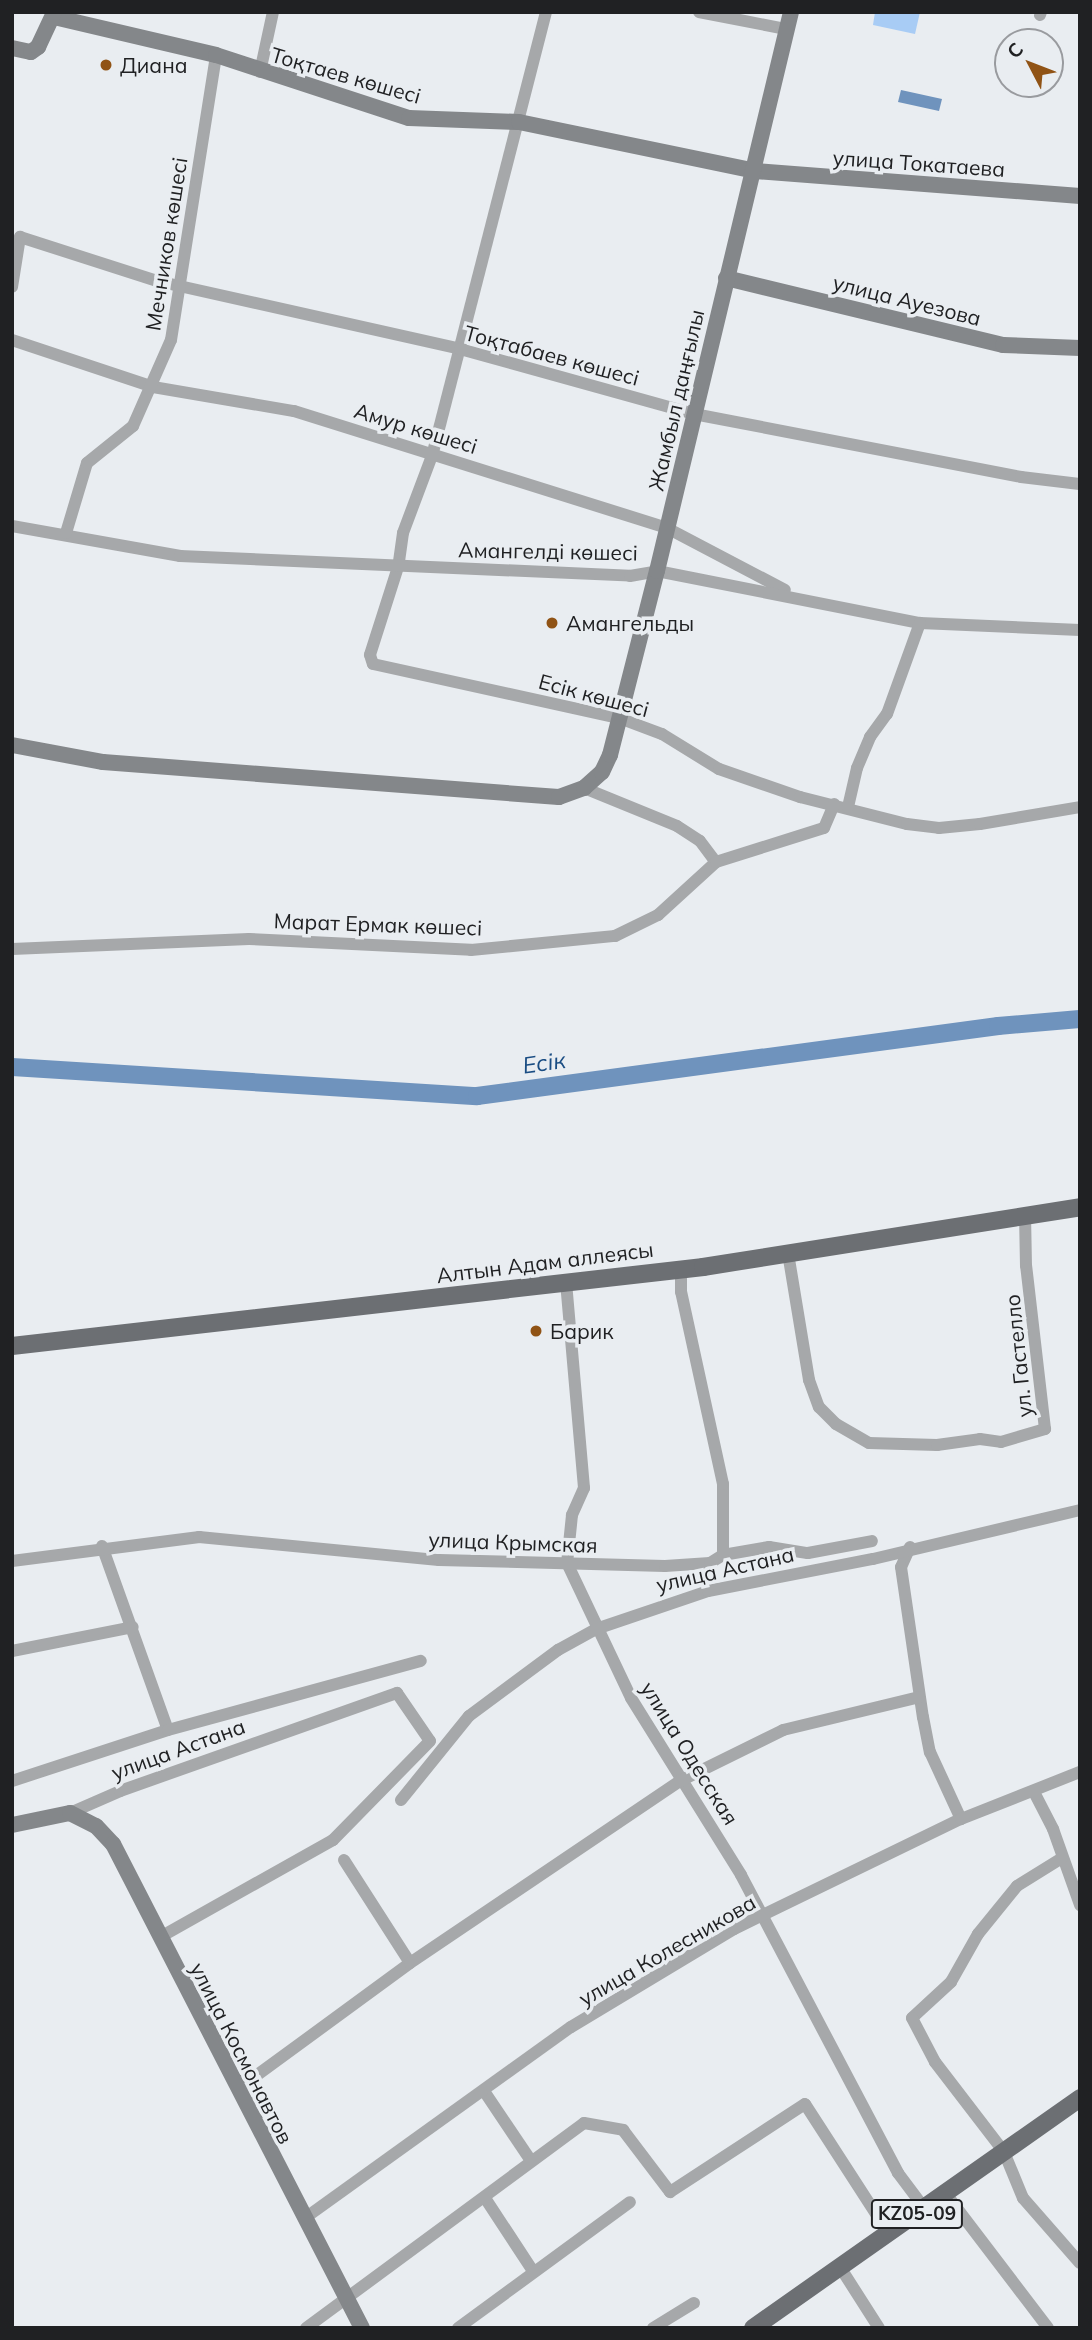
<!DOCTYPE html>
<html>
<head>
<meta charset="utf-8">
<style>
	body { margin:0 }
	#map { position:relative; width:1092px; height:2340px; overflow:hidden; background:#e9edf1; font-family:Mulish,sans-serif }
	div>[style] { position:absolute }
	.green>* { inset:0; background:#a8ccf5 }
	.water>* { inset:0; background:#6f93bd }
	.river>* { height:18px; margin:-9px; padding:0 9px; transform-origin:9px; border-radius:9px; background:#6f93bd }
	.street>* { height:12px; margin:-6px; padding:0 6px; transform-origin:6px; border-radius:6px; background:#a6a8aa }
	.secondary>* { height:16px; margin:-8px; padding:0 8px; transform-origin:8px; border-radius:8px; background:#84878a }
	.primary>* { height:18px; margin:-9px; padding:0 9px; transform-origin:9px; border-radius:9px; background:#6c6f73 }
	.dots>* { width:19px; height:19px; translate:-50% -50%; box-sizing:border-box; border:4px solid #e9edf1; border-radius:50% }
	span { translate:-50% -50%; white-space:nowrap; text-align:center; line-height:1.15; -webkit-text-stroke:7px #e9edf1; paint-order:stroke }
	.shield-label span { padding:2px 5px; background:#e9edf1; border:2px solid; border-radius:5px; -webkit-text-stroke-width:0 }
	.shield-label { font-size:19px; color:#202123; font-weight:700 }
	.poi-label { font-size:21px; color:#202123 }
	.left { translate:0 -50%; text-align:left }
	.street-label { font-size:21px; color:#202123 }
	.water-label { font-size:23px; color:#1a4d83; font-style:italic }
	.frame { position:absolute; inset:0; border:14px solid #202123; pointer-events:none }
	.north { position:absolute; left:994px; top:28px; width:70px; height:70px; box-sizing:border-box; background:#e9edf1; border:2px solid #999b9f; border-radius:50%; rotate:312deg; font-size:19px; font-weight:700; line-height:28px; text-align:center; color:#202123 }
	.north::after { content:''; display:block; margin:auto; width:24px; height:32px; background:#905315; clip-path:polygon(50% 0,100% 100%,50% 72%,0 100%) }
</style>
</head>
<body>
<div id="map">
	<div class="green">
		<div style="clip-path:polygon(875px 12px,920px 12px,915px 34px,873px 25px)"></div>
	</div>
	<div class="water">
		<div style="clip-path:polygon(901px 90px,942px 99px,939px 111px,898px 102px)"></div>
	</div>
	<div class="river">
		<div style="left:12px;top:1067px;width:466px;rotate:3.6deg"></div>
		<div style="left:477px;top:1096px;width:526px;rotate:-7.65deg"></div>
		<div style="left:998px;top:1026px;width:82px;rotate:-4.9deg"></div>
	</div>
	<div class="street">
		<div style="left:546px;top:12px;width:455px;rotate:104.4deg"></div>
		<div style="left:433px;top:453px;width:85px;rotate:110.6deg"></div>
		<div style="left:403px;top:533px;width:34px;rotate:98deg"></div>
		<div style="left:398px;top:567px;width:92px;rotate:107.7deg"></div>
		<div style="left:370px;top:655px;width:9px;rotate:72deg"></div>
		<div style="left:373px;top:664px;width:252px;rotate:12.4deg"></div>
		<div style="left:619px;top:718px;width:46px;rotate:20.4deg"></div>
		<div style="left:662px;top:734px;width:67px;rotate:31.6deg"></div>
		<div style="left:719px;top:769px;width:86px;rotate:19.1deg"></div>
		<div style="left:800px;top:797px;width:110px;rotate:14.2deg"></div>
		<div style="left:907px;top:824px;width:32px;rotate:7deg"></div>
		<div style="left:939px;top:828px;width:41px;rotate:-5.6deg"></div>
		<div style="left:980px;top:824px;width:101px;rotate:-9.6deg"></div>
		<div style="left:699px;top:12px;width:89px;rotate:11.1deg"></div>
		<div style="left:1040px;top:15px;width:3px;rotate:-72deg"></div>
		<div style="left:260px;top:72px;width:61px;rotate:-77.8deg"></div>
		<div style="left:12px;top:287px;width:51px;rotate:-80.9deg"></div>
		<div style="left:20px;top:237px;width:144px;rotate:17.8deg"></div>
		<div style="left:157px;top:281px;width:311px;rotate:12.6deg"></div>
		<div style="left:460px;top:349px;width:243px;rotate:15.5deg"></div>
		<div style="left:694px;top:414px;width:333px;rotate:10.9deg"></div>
		<div style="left:1021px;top:477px;width:59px;rotate:6.8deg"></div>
		<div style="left:12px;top:340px;width:149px;rotate:18.4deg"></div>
		<div style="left:153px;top:387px;width:143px;rotate:9.7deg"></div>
		<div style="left:294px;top:411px;width:391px;rotate:17.4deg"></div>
		<div style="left:667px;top:528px;width:133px;rotate:27.7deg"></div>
		<div style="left:12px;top:526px;width:171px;rotate:10.1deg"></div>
		<div style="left:180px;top:556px;width:450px;rotate:2.5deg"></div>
		<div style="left:630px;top:576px;width:27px;rotate:-10deg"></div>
		<div style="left:657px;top:571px;width:268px;rotate:11.2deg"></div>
		<div style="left:920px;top:623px;width:160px;rotate:2.5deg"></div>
		<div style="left:66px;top:533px;width:73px;rotate:-73.3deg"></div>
		<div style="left:87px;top:463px;width:59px;rotate:-38.8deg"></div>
		<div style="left:133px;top:426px;width:94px;rotate:-66.2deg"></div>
		<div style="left:171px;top:340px;width:289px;rotate:-81deg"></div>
		<div style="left:584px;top:788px;width:100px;rotate:22.2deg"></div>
		<div style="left:677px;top:826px;width:27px;rotate:33deg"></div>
		<div style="left:700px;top:841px;width:26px;rotate:53deg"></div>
		<div style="left:848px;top:807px;width:40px;rotate:-77deg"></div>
		<div style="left:857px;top:768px;width:34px;rotate:-67deg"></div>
		<div style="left:870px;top:737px;width:29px;rotate:-54deg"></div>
		<div style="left:887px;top:714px;width:97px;rotate:-70.1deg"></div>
		<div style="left:12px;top:949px;width:237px;rotate:-2.4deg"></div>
		<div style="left:249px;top:939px;width:222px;rotate:2.8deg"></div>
		<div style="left:471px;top:950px;width:145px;rotate:-5.6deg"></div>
		<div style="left:615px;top:936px;width:48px;rotate:-26deg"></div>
		<div style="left:658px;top:915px;width:79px;rotate:-42.4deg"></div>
		<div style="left:716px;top:862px;width:113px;rotate:-17.5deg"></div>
		<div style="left:824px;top:828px;width:26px;rotate:-67deg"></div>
		<div style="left:788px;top:1253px;width:129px;rotate:80.6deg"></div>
		<div style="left:809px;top:1380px;width:29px;rotate:70deg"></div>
		<div style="left:819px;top:1407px;width:24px;rotate:45deg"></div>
		<div style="left:836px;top:1424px;width:38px;rotate:30deg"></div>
		<div style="left:869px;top:1443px;width:68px;rotate:1.7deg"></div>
		<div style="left:937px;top:1445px;width:43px;rotate:-7.9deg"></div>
		<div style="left:980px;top:1439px;width:21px;rotate:8deg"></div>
		<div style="left:1001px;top:1442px;width:46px;rotate:-16.5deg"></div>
		<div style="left:1045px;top:1429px;width:164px;rotate:-96.6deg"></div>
		<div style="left:1026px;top:1266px;width:50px;rotate:-91.1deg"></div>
		<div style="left:566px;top:1282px;width:207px;rotate:85deg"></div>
		<div style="left:584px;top:1488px;width:30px;rotate:114deg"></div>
		<div style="left:572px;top:1515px;width:48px;rotate:95.9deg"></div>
		<div style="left:567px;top:1563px;width:149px;rotate:64.6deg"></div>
		<div style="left:631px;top:1698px;width:208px;rotate:58.1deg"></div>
		<div style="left:741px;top:1875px;width:337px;rotate:62.2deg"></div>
		<div style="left:898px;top:2173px;width:45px;rotate:53.1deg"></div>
		<div style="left:102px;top:1546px;width:195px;rotate:70.3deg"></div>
		<div style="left:910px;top:1547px;width:22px;rotate:114deg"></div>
		<div style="left:901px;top:1567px;width:152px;rotate:81.7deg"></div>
		<div style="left:923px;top:1717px;width:36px;rotate:79deg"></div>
		<div style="left:930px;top:1752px;width:74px;rotate:65.2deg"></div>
		<div style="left:723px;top:1555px;width:47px;rotate:-9.9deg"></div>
		<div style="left:769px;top:1547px;width:39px;rotate:9deg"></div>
		<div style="left:808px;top:1553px;width:65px;rotate:-10.6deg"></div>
		<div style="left:12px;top:1561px;width:189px;rotate:-7.3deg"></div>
		<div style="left:199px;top:1537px;width:241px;rotate:5.5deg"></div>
		<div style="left:439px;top:1560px;width:226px;rotate:1.5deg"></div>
		<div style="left:665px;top:1566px;width:45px;rotate:-3.8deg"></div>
		<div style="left:710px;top:1563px;width:15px;rotate:-32deg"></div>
		<div style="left:723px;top:1555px;width:71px;rotate:-90deg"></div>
		<div style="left:723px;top:1484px;width:197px;rotate:-102.3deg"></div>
		<div style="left:681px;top:1292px;width:23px;rotate:-90deg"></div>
		<div style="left:12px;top:1651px;width:123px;rotate:-11.2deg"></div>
		<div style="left:12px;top:1781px;width:164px;rotate:-18.1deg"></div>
		<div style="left:168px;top:1730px;width:262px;rotate:-15.3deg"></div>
		<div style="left:1034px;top:1792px;width:42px;rotate:62.8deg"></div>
		<div style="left:1053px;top:1829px;width:81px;rotate:70.4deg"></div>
		<div style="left:401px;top:1800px;width:108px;rotate:-51deg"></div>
		<div style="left:469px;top:1716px;width:111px;rotate:-36.6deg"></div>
		<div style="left:558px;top:1650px;width:43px;rotate:-28.9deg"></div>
		<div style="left:596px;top:1629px;width:118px;rotate:-18.7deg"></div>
		<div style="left:708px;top:1591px;width:168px;rotate:-11deg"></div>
		<div style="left:873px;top:1559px;width:213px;rotate:-13.3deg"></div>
		<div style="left:70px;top:1813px;width:55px;rotate:-23.7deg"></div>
		<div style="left:120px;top:1791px;width:294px;rotate:-19.5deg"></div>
		<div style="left:397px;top:1693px;width:58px;rotate:55.5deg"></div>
		<div style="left:430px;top:1741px;width:139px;rotate:134.4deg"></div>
		<div style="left:333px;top:1840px;width:198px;rotate:150.7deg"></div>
		<div style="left:1062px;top:1858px;width:53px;rotate:148.1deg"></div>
		<div style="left:1017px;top:1886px;width:62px;rotate:129.1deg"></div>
		<div style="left:978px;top:1934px;width:55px;rotate:119.4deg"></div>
		<div style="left:951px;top:1982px;width:53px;rotate:137.3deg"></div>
		<div style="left:912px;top:2018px;width:50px;rotate:62.4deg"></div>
		<div style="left:935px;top:2062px;width:113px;rotate:52.5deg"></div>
		<div style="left:1004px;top:2152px;width:50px;rotate:67.6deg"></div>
		<div style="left:1023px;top:2198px;width:86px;rotate:48.8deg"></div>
		<div style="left:344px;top:1860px;width:122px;rotate:57.3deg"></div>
		<div style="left:238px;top:2089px;width:213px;rotate:-36.2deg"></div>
		<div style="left:410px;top:1963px;width:326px;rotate:-34deg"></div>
		<div style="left:680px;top:1781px;width:115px;rotate:-26.3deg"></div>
		<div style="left:783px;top:1730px;width:140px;rotate:-13.6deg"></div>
		<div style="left:484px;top:2091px;width:84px;rotate:56.1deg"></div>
		<div style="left:946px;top:2194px;width:168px;rotate:52.7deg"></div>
		<div style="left:485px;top:2198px;width:87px;rotate:56.7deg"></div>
		<div style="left:305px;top:2218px;width:327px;rotate:-35.7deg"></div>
		<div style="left:571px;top:2027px;width:190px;rotate:-31deg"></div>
		<div style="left:734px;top:1929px;width:252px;rotate:-25.9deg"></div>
		<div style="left:961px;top:1819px;width:128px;rotate:-21.6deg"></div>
		<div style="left:840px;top:2267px;width:72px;rotate:57.4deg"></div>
		<div style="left:306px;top:2328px;width:345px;rotate:-36.4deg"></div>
		<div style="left:584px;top:2123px;width:40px;rotate:10deg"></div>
		<div style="left:623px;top:2130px;width:78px;rotate:52.8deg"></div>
		<div style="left:670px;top:2192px;width:161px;rotate:-33.1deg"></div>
		<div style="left:805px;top:2104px;width:155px;rotate:57.1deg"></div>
		<div style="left:458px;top:2328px;width:213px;rotate:-36.2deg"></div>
		<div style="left:653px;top:2328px;width:48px;rotate:-31.4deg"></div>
	</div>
	<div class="secondary">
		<div style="left:54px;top:17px;width:166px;rotate:13.2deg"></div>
		<div style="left:216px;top:55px;width:203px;rotate:18.1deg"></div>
		<div style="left:409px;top:118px;width:110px;rotate:2.1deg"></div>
		<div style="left:519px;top:122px;width:241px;rotate:11.7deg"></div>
		<div style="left:755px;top:171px;width:326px;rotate:4.4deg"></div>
		<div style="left:12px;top:48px;width:19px;rotate:12deg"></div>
		<div style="left:31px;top:52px;width:9px;rotate:-36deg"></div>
		<div style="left:38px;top:47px;width:38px;rotate:-65deg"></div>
		<div style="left:726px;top:278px;width:285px;rotate:13.6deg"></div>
		<div style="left:1003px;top:345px;width:77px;rotate:2.2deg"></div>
		<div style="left:12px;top:745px;width:93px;rotate:10.6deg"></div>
		<div style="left:103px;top:762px;width:457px;rotate:4.4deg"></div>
		<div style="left:559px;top:797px;width:27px;rotate:-20deg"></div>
		<div style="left:584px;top:788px;width:24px;rotate:-42deg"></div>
		<div style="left:602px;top:772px;width:19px;rotate:-65deg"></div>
		<div style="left:610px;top:755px;width:190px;rotate:-75.7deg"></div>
		<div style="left:657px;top:571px;width:575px;rotate:-76.52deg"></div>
		<div style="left:12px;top:1825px;width:59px;rotate:-11.7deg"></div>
		<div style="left:70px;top:1813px;width:29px;rotate:27deg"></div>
		<div style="left:96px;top:1826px;width:25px;rotate:47deg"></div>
		<div style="left:113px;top:1844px;width:544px;rotate:62.78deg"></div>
	</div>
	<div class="primary">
		<div style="left:12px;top:1346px;width:696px;rotate:-6.52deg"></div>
		<div style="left:703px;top:1267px;width:382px;rotate:-9deg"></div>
		<div style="left:753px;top:2328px;width:400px;rotate:-35.1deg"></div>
	</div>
	<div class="dots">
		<div style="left:106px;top:65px;background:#905315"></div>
		<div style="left:552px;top:623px;background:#905315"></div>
		<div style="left:536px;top:1331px;background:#905315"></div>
	</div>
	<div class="shield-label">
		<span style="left:917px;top:2214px">KZ05-09</span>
	</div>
	<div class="poi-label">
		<span class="left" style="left:120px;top:65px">Диана</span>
		<span class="left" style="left:566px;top:623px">Амангельды</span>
		<span class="left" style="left:550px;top:1331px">Барик</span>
	</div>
	<div class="street-label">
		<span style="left:346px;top:75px;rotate:16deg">Тоқтаев көшесі</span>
		<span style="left:919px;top:163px;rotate:4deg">улица Токатаева</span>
		<span style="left:166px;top:244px;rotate:-81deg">Мечников көшесі</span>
		<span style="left:907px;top:300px;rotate:14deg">улица Ауезова</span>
		<span style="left:552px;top:355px;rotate:15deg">Тоқтабаев көшесі</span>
		<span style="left:676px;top:400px;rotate:-77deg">Жамбыл даңғылы</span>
		<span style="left:416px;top:428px;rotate:17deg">Амур көшесі</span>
		<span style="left:548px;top:551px;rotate:1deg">Амангелді көшесі</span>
		<span style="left:594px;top:695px;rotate:15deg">Есік көшесі</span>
		<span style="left:378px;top:924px;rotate:2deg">Марат Ермак көшесі</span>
		<span style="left:545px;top:1262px;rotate:-7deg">Алтын Адам аллеясы</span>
		<span style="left:1018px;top:1356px;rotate:-96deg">ул. Гастелло</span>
		<span style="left:513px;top:1542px;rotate:2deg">улица Крымская</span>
		<span style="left:725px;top:1569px;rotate:-13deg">улица Астана</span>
		<span style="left:178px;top:1749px;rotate:-20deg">улица Астана</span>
		<span style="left:690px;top:1753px;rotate:58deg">улица Одесская</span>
		<span style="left:667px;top:1950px;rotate:-30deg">улица Колесникова</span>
		<span style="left:242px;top:2053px;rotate:63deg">улица Космонавтов</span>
	</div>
	<div class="water-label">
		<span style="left:544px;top:1063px;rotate:-8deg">Есік</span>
	</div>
	<div class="frame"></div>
	<div class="north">С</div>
</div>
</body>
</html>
